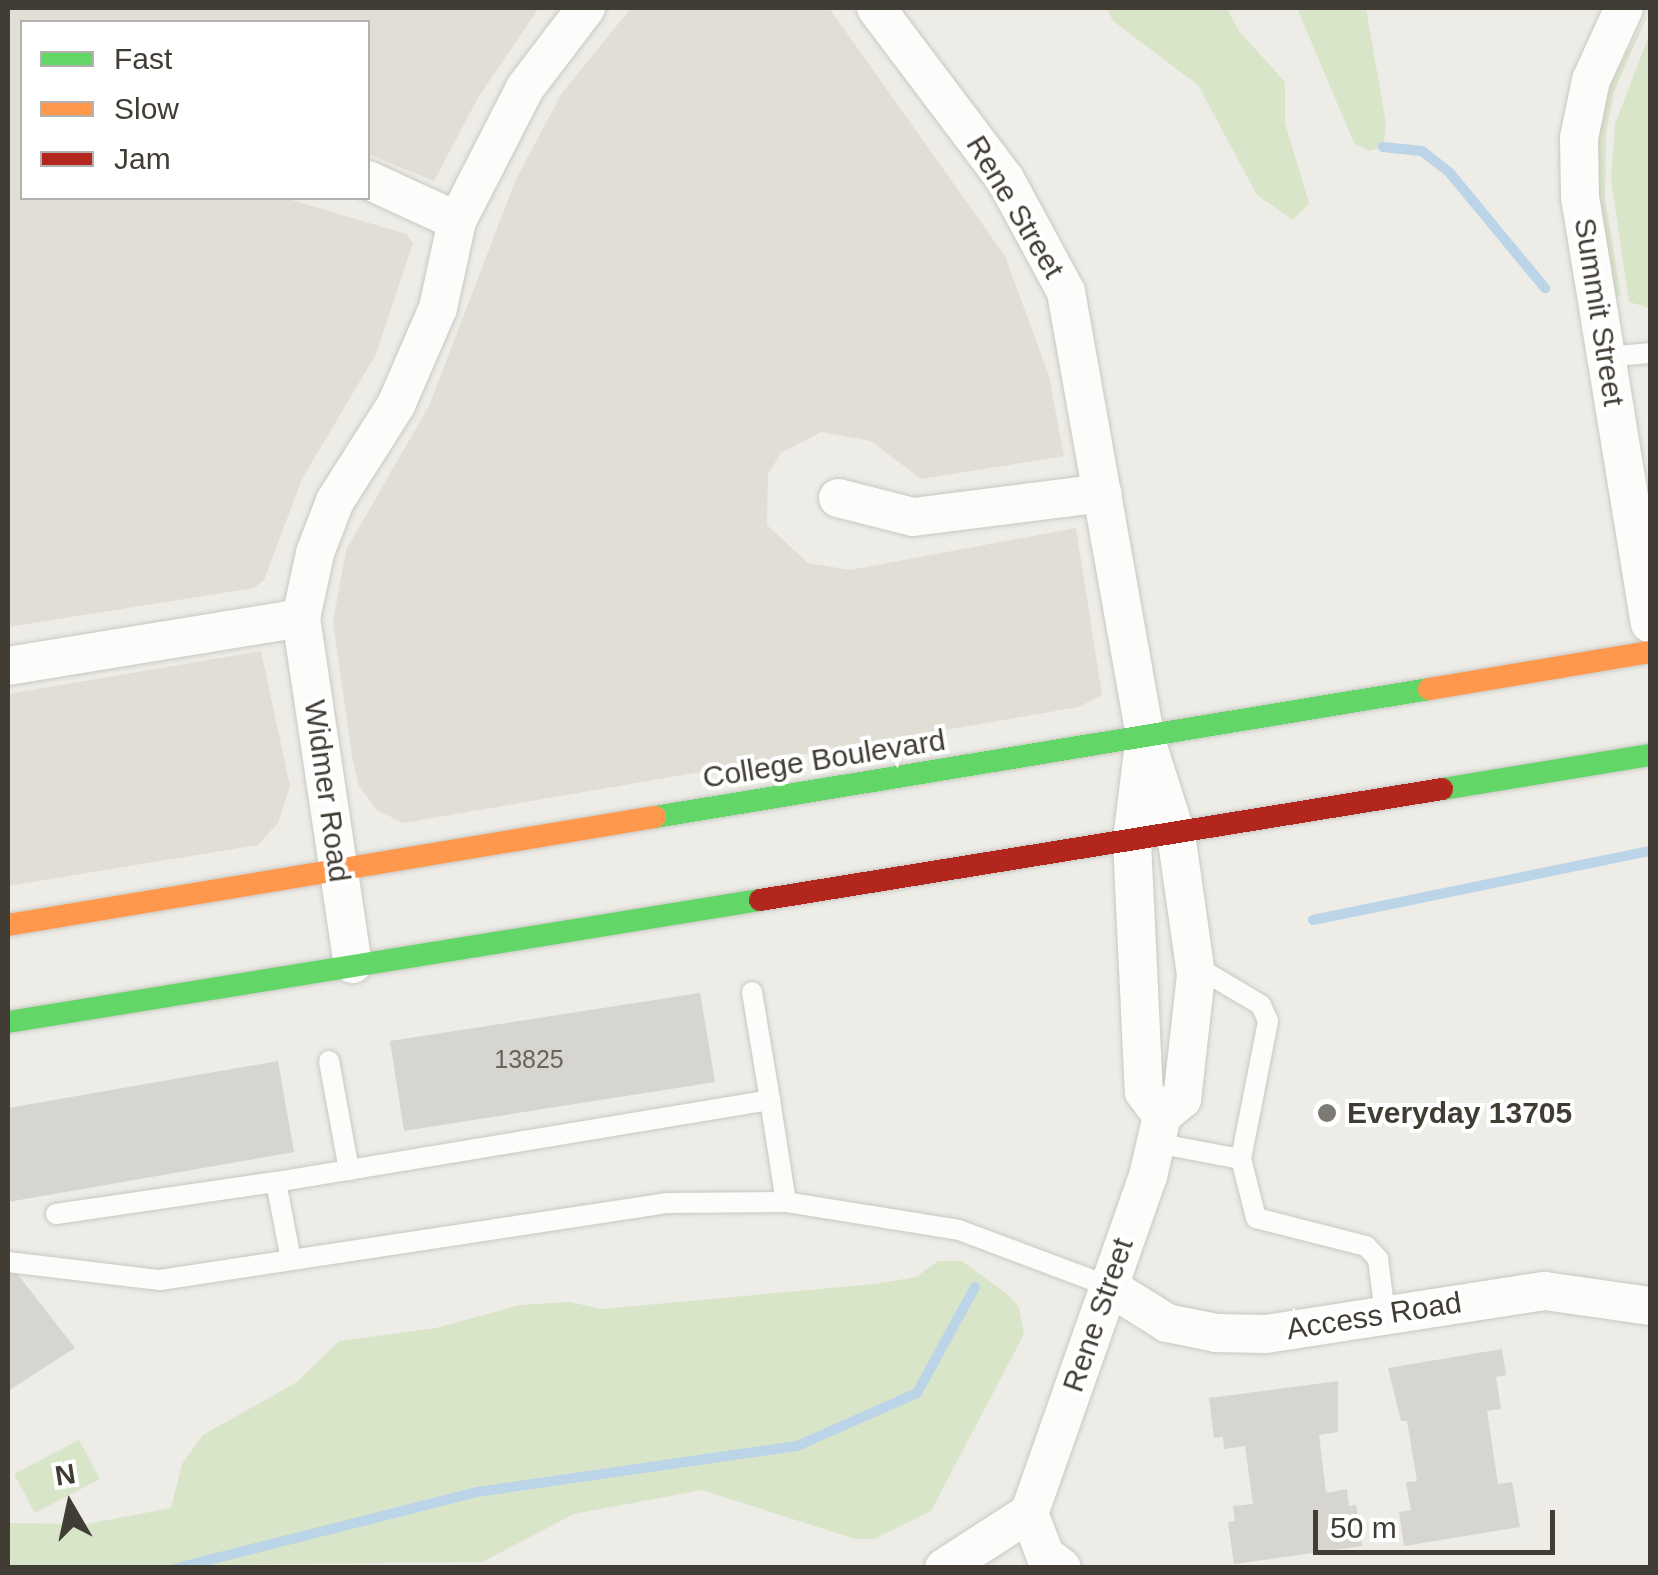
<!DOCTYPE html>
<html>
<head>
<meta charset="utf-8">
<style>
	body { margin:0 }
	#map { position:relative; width:1658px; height:1575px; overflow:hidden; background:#edece7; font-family:Helvetica,sans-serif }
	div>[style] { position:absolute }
	.residential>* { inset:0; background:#e1ded5 }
	.green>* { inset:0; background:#d9e5c9 }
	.stream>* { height:10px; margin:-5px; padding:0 5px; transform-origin:5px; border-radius:5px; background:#bbd4e7 }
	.building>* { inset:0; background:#d6d5d0 }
	.roads { filter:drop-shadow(0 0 2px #c9c8c3) drop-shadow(0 0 2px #c9c8c3) }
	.lane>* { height:20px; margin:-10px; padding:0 10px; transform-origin:10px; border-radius:10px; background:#fcfcfb }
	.street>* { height:38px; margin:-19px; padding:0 19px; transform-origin:19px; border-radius:19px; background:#fcfcfb }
	.fast>* { height:22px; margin:-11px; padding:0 11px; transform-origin:11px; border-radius:11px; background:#63d668 }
	.slow>* { height:22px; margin:-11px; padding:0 11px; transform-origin:11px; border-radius:11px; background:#ff974d }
	.jam>* { height:22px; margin:-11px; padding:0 11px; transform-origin:11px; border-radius:11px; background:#b3261e }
	.dots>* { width:28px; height:28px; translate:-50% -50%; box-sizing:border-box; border:5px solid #fff; border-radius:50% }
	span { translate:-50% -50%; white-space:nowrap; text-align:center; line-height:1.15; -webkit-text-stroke:8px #fff; paint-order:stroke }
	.number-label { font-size:25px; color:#67645c }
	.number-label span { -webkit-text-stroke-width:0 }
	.street-label { font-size:30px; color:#413d35 }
	.poi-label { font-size:30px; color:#413d35; font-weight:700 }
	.left { translate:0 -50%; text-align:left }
	.frame { position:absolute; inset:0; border:10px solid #413d35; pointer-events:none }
	.legend { position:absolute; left:20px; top:20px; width:350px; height:180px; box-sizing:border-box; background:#fff; border:2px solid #b3b1ae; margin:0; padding:12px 18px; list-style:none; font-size:30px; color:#413d35 }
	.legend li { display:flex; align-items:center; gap:20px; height:50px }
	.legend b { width:50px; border:2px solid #b3b1ae }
	.north { position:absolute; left:20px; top:1455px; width:100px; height:100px; -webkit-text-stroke:8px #fff; paint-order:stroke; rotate:351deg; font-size:28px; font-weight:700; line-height:40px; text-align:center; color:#413d35 }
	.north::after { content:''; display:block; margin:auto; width:35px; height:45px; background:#413d35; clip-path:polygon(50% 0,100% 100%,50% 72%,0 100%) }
	.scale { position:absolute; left:1313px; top:1510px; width:242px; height:45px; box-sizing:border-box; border:5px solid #413d35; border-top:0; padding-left:12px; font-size:30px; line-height:35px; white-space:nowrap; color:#413d35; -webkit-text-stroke:8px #fff; paint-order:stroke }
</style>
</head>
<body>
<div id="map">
	<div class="residential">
		<div style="clip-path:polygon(8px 8px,539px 8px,479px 96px,434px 181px,368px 154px,368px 22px,22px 22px,22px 198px,285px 198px,406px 234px,413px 243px,376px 354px,302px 479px,264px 580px,254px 588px,8px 627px)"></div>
		<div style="clip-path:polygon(631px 8px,829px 8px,1005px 256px,1049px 376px,1064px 456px,921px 479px,871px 441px,821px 432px,781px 453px,768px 474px,767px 525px,808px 563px,850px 570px,1076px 528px,1102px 695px,1079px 707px,403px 823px,377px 810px,359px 786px,352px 756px,333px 622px,346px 550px,429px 406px,516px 179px,562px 93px)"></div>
		<div style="clip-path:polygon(261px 651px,290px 786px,278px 823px,258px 845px,8px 886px,8px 694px)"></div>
	</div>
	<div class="green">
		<div style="clip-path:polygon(1106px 8px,1227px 8px,1239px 31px,1285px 82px,1285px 123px,1309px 203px,1293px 220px,1257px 195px,1198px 85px,1113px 21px)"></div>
		<div style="clip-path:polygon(1297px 8px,1366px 8px,1386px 123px,1383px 147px,1369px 151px,1354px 143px)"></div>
		<div style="clip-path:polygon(1650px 8px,1614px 92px,1606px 133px,1605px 199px,1621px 296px,1613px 297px,1598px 208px,1597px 143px,1605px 95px)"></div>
		<div style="clip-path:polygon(1650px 33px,1650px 308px,1629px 302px,1611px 180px,1615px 124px)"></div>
		<div style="clip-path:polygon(938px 1261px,962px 1261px,1007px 1294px,1019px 1307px,1024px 1334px,931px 1511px,874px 1539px,855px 1539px,702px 1490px,574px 1514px,482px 1562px,8px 1567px,8px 1523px,86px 1524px,171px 1508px,182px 1464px,203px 1435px,297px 1382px,339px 1341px,436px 1328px,520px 1305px,570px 1302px,601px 1309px,875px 1284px,916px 1277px)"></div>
		<div style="clip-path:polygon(79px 1440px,100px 1479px,35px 1513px,14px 1474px)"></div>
	</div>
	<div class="stream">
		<div style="left:1383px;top:147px;width:39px;rotate:6deg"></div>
		<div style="left:1422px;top:151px;width:34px;rotate:38deg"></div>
		<div style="left:1449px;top:172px;width:151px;rotate:50.4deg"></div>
		<div style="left:1313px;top:920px;width:343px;rotate:-11.6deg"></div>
		<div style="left:177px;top:1568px;width:309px;rotate:-14.2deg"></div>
		<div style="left:477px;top:1492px;width:323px;rotate:-8.2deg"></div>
		<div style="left:797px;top:1446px;width:131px;rotate:-23.8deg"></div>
		<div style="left:917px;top:1393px;width:121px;rotate:-61.3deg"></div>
	</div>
	<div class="building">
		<div style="clip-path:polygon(700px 993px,715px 1082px,404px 1131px,390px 1041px)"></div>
		<div style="clip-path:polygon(278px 1061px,294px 1152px,8px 1202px,8px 1108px)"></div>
		<div style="clip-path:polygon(12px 1267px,75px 1348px,8px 1391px,8px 1270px)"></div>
		<div style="clip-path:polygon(1502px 1349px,1506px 1375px,1496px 1377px,1501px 1409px,1487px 1411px,1498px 1484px,1512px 1482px,1520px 1527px,1404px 1546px,1399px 1512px,1411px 1510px,1406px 1482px,1417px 1481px,1407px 1421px,1401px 1421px,1388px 1368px)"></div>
		<div style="clip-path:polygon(1338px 1381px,1338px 1432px,1319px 1435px,1326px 1493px,1347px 1489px,1349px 1506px,1356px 1505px,1362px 1546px,1234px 1564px,1228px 1522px,1235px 1521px,1233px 1506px,1253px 1504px,1245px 1446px,1224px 1449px,1223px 1437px,1214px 1438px,1209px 1398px)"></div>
	</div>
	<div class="roads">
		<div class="lane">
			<div style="left:1606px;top:357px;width:44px;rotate:-5.2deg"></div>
			<div style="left:752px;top:992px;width:109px;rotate:80.5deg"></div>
			<div style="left:329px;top:1061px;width:111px;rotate:79.6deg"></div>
			<div style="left:1156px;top:1143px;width:86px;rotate:10.7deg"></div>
			<div style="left:1241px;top:1159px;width:141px;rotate:-78.9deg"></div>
			<div style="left:1268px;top:1021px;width:17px;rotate:-114deg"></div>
			<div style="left:1261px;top:1005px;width:78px;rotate:-149.2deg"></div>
			<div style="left:1241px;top:1159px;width:61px;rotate:75.7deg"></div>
			<div style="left:1256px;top:1218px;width:114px;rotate:14.3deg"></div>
			<div style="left:1366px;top:1246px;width:18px;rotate:47deg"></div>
			<div style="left:1378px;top:1259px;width:55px;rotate:82.7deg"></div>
			<div style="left:56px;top:1214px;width:222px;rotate:-8.3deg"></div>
			<div style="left:291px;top:1260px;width:79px;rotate:-100.9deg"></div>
			<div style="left:276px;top:1182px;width:501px;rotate:-9.42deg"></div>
			<div style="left:770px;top:1100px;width:103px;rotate:81.1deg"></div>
			<div style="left:8px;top:1262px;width:153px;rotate:6.8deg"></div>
			<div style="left:160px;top:1280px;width:513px;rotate:-8.64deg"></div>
			<div style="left:667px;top:1203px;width:119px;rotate:-0.5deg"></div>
			<div style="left:786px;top:1202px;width:175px;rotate:9.2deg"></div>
			<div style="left:959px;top:1230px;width:159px;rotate:20.6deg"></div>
		</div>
		<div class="street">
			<div style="left:876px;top:8px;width:214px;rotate:53deg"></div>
			<div style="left:1005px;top:179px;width:128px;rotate:61.6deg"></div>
			<div style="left:1066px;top:292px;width:452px;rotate:79.9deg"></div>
			<div style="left:1145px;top:737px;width:102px;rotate:72.3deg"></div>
			<div style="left:1176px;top:834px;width:142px;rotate:81.9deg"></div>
			<div style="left:1196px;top:975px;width:125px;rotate:96.4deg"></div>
			<div style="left:1182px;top:1099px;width:26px;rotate:140deg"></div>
			<div style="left:1162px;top:1116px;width:62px;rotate:103.1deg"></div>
			<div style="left:1148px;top:1176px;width:357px;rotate:109.4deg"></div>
			<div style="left:1624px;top:8px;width:79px;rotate:114.6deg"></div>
			<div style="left:1591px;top:80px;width:59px;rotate:101.7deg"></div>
			<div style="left:1579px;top:138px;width:59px;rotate:89deg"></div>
			<div style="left:1580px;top:197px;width:432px;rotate:80.7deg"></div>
			<div style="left:368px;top:180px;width:98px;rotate:24.7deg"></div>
			<div style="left:838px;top:498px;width:77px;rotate:14.2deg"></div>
			<div style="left:913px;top:517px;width:191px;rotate:-7.2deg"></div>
			<div style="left:301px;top:618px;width:350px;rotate:81.5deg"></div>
			<div style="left:8px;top:666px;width:297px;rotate:-9.3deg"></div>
			<div style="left:301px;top:618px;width:66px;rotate:-77.8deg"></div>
			<div style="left:315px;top:553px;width:56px;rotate:-69deg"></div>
			<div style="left:335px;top:501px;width:114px;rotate:-57.6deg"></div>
			<div style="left:396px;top:405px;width:106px;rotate:-66.6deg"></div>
			<div style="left:438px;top:308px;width:89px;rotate:-77.7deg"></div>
			<div style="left:457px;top:221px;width:149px;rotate:-62.9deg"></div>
			<div style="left:525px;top:88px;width:101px;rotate:-52.7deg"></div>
			<div style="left:1143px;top:751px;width:91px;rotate:97deg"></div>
			<div style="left:1132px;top:841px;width:251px;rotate:87.3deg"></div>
			<div style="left:1144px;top:1092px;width:30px;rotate:53deg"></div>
			<div style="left:1108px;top:1286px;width:70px;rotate:32.1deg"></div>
			<div style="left:1167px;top:1323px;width:50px;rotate:11.5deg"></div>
			<div style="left:1216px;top:1333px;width:50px;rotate:1.1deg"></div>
			<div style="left:1266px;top:1334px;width:282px;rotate:-8.8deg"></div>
			<div style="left:1545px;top:1291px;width:106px;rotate:8.1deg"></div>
			<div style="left:1029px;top:1513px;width:45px;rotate:69.1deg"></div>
			<div style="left:1045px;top:1555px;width:21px;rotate:37deg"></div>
			<div style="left:944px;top:1568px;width:101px;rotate:-32.9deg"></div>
		</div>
		<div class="fast">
			<div style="left:1442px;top:789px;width:211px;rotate:-9.3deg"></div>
			<div style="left:655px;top:817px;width:785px;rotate:-9.39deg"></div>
			<div style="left:8px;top:1022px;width:762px;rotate:-9.22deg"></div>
		</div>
		<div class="slow">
			<div style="left:1429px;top:689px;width:224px;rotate:-9.5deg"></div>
			<div style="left:8px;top:925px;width:656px;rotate:-9.48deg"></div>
		</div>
		<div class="jam">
			<div style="left:760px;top:900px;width:691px;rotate:-9.24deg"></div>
		</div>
	</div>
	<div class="dots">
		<div style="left:1327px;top:1113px;background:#7d7a73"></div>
	</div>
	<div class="number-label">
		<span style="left:529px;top:1059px">13825</span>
	</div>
	<div class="street-label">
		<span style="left:1015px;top:207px;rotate:59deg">Rene Street</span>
		<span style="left:1599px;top:312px;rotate:81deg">Summit Street</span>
		<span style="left:824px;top:759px;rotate:-9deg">College Boulevard</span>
		<span style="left:327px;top:791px;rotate:82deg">Widmer Road</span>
		<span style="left:1098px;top:1315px;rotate:-71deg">Rene Street</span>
		<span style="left:1374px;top:1316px;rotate:-9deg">Access Road</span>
	</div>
	<div class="poi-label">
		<span class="left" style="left:1347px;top:1113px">Everyday 13705</span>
	</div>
	<div class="frame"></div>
	<ul class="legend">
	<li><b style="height:12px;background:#63d668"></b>Fast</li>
	<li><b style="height:12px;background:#ff974d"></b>Slow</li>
	<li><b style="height:12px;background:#b3261e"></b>Jam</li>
	</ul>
	<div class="north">N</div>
	<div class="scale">50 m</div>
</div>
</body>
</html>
